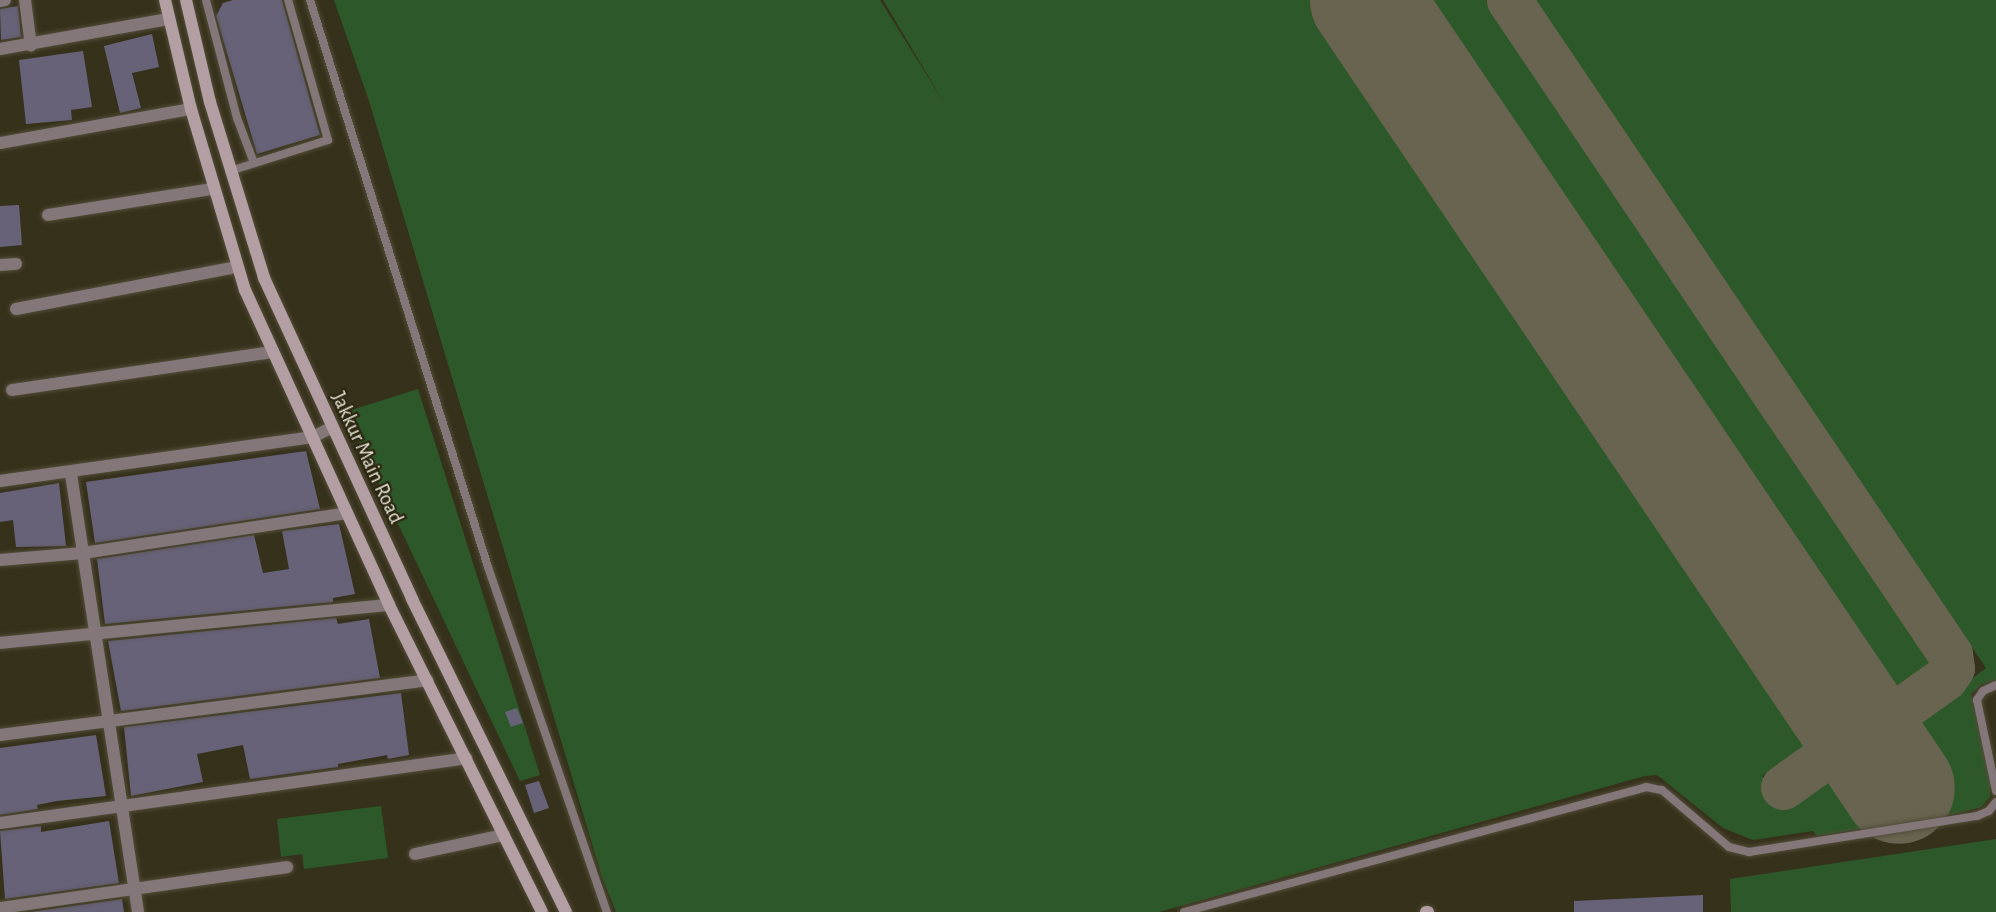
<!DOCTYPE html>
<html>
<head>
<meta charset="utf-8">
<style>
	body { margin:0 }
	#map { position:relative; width:1996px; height:912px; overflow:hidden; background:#36311b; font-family:"Alegreya Sans",sans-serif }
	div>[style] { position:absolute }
	.green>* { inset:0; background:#2d592a }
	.taxiway>* { height:45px; margin:-22.5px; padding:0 22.5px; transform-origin:22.5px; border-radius:22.5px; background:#686450 }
	.runway>* { height:112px; margin:-56px; padding:0 56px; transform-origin:56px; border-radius:56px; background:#686450 }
	.building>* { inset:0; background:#686279 }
	.roads { filter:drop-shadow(0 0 2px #524d38) drop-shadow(0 0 2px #524d38) }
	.lane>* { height:8px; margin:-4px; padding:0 4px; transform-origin:4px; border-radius:4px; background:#84777a }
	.street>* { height:12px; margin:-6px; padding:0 6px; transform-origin:6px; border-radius:6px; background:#84777a }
	.secondary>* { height:12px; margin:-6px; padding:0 6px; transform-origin:6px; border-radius:6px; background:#b39fa3 }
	span { translate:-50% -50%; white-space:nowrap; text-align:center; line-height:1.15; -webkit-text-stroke:4.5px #2c2712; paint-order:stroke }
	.street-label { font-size:21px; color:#e3e1d3 }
</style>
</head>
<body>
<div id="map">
	<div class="green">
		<div style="clip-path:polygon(334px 0,880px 0,946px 106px,883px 0,1335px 0,1827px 724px,1824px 737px,1762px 776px,1789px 805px,1850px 763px,1857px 767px,1883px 804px,1926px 775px,1911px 756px,1913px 724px,1986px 668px,1533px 0,1996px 0,1996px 680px,1982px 684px,1971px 694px,1991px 784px,1990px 797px,1981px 807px,1955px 814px,1817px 836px,1813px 831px,1753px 840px,1723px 828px,1657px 775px,1645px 776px,1159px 912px,616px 912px,602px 877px,369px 101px)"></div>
		<div style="clip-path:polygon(1400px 0,1486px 0,1928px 647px,1932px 658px,1929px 667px,1884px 695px,1869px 694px)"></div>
		<div style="clip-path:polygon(418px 389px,540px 775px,520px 781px,345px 412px)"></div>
		<div style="clip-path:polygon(381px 806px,388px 858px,304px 869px,302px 854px,281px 857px,277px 819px)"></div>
		<div style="clip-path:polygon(1996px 839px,1996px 912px,1731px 912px,1730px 879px)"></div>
	</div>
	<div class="taxiway">
		<div style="left:1509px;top:0;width:789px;rotate:56.01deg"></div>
		<div style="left:1950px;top:654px;width:14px;rotate:82deg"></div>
		<div style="left:1952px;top:668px;width:12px;rotate:125deg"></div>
		<div style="left:1945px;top:678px;width:74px;rotate:144.4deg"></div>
		<div style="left:1885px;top:721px;width:14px;rotate:159deg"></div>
		<div style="left:1872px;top:726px;width:23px;rotate:-157deg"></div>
		<div style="left:1783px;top:787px;width:85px;rotate:-35.4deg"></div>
		<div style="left:1852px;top:738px;width:8px;rotate:-67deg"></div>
		<div style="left:1855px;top:731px;width:15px;rotate:-106deg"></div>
	</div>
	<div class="runway">
		<div style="left:1366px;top:0;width:951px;rotate:55.93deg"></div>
	</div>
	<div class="building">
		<div style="clip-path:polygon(233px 0,282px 0,320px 135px,257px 154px,216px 16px,223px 3px)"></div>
		<div style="clip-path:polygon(18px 6px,21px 37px,1px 40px,0 9px)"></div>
		<div style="clip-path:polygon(152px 34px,159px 67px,132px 73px,141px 108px,120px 113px,104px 46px)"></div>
		<div style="clip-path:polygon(83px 51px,92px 107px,71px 110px,72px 120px,26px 124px,19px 60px)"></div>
		<div style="clip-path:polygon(19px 205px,22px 245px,0 247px,0 206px)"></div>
		<div style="clip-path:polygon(306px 451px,320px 509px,95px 543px,86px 482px)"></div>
		<div style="clip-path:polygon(59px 483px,66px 546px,16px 547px,13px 520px,0 522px,0 493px)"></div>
		<div style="clip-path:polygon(339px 524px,355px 594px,333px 598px,333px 602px,105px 624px,97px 559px,254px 535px,263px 573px,289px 569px,282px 531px)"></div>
		<div style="clip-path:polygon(336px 618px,338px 624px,369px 619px,380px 678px,121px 711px,108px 641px)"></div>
		<div style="clip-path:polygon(401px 693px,409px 755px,388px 759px,387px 755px,338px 764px,338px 767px,250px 779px,243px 745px,197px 754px,203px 782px,131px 796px,124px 727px)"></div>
		<div style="clip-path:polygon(517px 708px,523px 723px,511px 727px,505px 712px)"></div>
		<div style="clip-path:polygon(96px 735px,106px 796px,57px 801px,37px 805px,38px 809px,0 815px,0 748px)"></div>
		<div style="clip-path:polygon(539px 781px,549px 808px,534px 813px,525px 785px)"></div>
		<div style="clip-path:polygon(109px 821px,119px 883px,5px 899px,0 831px,41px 826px,41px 832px)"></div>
		<div style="clip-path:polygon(1703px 895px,1703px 912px,1574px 912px,1574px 901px)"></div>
		<div style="clip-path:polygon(122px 899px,124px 912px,30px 912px)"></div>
	</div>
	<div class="roads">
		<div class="lane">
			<div style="left:206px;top:0;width:122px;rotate:75.3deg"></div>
			<div style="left:237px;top:118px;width:48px;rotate:69.3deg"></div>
			<div style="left:310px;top:0;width:594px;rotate:72.57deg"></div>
			<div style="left:488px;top:567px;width:365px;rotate:71deg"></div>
			<div style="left:230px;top:171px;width:103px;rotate:-17.6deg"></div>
			<div style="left:328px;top:140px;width:146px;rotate:-105.9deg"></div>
			<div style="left:1996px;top:685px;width:14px;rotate:155deg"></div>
			<div style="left:1983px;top:691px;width:11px;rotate:124deg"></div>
			<div style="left:1977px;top:700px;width:93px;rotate:78.2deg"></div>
			<div style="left:1184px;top:912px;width:479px;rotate:-15.1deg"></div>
			<div style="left:1646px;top:787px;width:16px;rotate:11deg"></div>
			<div style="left:1662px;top:790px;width:88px;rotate:40.4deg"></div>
			<div style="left:1729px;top:847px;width:21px;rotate:14deg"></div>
			<div style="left:1749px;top:852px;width:231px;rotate:-9deg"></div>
			<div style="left:1977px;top:816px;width:13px;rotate:-23deg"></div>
			<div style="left:1989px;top:811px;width:11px;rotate:-52deg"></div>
		</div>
		<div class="street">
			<div style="left:25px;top:0;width:46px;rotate:82.6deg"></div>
			<div style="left:0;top:1px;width:5px;rotate:-11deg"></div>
			<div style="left:0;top:49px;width:171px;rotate:-10.1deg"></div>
			<div style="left:0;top:143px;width:194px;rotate:-10.1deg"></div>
			<div style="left:48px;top:215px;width:167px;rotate:-9deg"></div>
			<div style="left:0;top:265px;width:16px;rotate:-4deg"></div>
			<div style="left:16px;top:309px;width:224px;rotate:-10.8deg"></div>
			<div style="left:12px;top:390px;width:264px;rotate:-8.3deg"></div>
			<div style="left:71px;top:474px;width:443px;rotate:81.3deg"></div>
			<div style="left:0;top:481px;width:316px;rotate:-8deg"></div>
			<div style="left:313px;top:437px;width:20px;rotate:-27deg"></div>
			<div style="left:0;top:560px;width:83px;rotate:-4.8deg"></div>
			<div style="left:83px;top:553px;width:267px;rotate:-8.6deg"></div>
			<div style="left:0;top:643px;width:391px;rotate:-5.6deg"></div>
			<div style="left:0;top:735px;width:431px;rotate:-7.3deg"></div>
			<div style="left:0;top:823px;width:471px;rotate:-7.9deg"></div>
			<div style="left:415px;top:854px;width:91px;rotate:-12.1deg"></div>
			<div style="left:0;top:908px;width:290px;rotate:-8.1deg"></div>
		</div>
		<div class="secondary">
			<div style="left:165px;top:0;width:112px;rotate:76.6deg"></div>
			<div style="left:191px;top:109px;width:189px;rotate:73.4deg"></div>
			<div style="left:245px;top:290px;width:346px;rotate:65.4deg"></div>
			<div style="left:389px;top:605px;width:343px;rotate:63.5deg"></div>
			<div style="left:186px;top:0;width:105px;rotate:76.8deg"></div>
			<div style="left:210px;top:102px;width:184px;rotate:72.9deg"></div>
			<div style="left:264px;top:278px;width:353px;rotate:65.2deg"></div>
			<div style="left:412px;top:599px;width:349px;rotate:63.8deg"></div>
			<div style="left:1426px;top:912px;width:2px"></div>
		</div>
	</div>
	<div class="street-label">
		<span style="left:367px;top:458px;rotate:65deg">Jakkur Main Road</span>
	</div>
</div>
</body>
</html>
